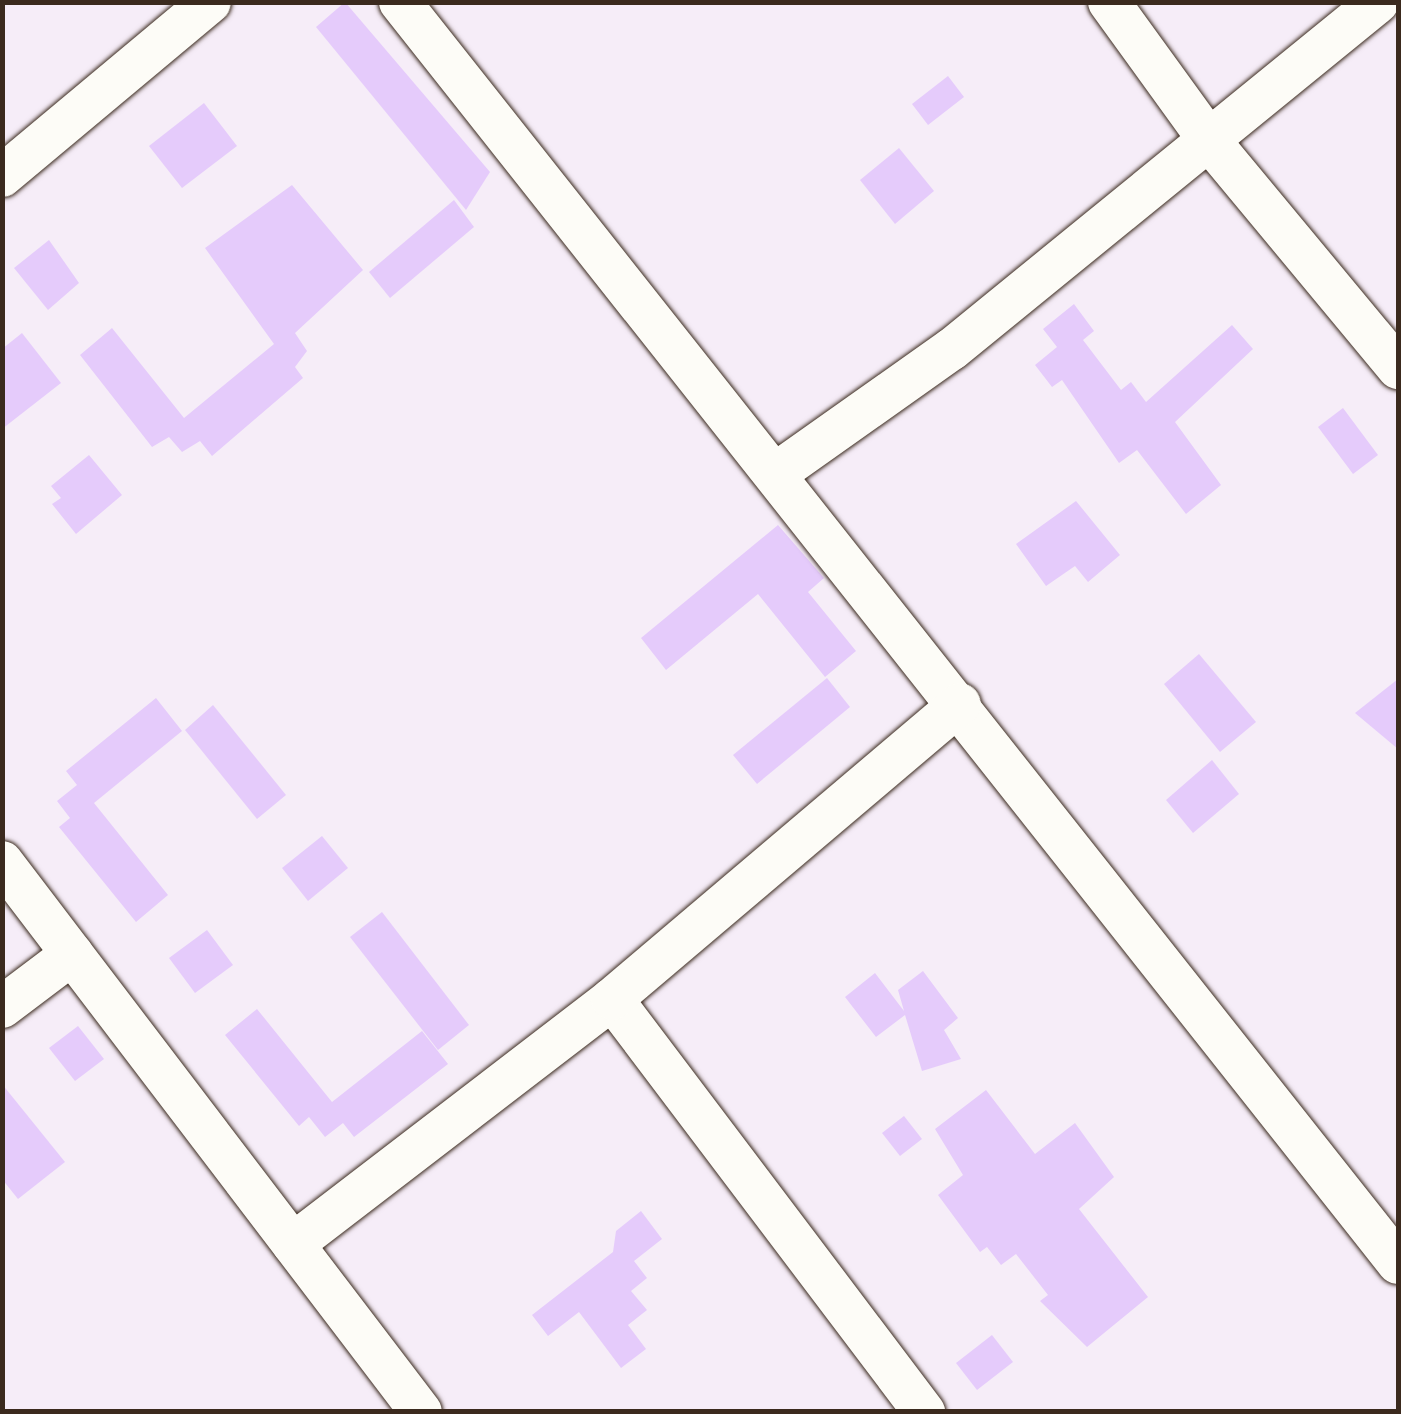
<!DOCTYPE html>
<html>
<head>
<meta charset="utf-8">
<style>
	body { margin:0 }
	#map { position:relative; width:1401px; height:1414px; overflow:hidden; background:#f6edf8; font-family:"Patrick Hand",sans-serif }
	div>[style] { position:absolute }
	.building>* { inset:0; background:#e5cbfb }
	.roads { filter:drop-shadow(0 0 2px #3b2a1e) drop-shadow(0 0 2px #3b2a1e) }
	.minor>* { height:42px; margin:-21px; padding:0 21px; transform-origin:21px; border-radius:21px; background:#fdfcf7 }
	span { translate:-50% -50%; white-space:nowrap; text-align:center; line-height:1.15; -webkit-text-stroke:8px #fdfcf7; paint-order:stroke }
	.frame { position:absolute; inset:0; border:5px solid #3b2a1e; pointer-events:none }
</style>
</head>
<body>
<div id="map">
	<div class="building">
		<div style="clip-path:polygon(345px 2px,490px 172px,466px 210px,316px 27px)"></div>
		<div style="clip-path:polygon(948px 76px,964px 97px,928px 125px,912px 104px)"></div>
		<div style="clip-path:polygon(204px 103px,237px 146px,182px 188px,149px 146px)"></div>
		<div style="clip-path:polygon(899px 148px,934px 191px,895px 224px,860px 180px)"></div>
		<div style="clip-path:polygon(292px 185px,363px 270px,295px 333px,307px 351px,295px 367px,303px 378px,212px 456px,200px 441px,182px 452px,169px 437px,152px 447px,80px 355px,112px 328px,184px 418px,274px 344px,205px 248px)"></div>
		<div style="clip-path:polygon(454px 200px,474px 227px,390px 298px,369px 272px)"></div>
		<div style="clip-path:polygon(49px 240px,79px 283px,48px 310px,14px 268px)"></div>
		<div style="clip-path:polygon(1074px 304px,1094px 331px,1083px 340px,1121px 390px,1131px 382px,1146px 402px,1232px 325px,1253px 349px,1175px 422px,1221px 485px,1186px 514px,1137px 450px,1119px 463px,1062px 380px,1052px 387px,1035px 365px,1057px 347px,1043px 329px)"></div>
		<div style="clip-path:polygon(22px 333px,61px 383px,2px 429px,2px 349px)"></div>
		<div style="clip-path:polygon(1343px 408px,1378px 455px,1353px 474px,1318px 427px)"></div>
		<div style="clip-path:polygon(89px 455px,122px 495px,76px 534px,52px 504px,61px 498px,51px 486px)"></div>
		<div style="clip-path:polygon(1076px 501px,1120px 555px,1088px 582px,1075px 566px,1046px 586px,1016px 544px)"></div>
		<div style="clip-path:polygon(778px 525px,824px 578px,808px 592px,856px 651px,825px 677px,758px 594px,666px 670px,641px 638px)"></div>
		<div style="clip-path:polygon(1199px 654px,1256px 722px,1220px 752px,1164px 684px)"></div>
		<div style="clip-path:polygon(827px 678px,850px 707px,757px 784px,733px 755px)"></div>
		<div style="clip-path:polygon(1398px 679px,1398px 749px,1355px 713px)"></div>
		<div style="clip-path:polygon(156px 698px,182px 731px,94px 803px,168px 895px,136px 922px,59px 827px,70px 818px,57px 801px,77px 785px,66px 771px)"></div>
		<div style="clip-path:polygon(213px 705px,286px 795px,257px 819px,185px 730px)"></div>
		<div style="clip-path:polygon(1212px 760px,1239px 794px,1193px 833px,1166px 800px)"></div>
		<div style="clip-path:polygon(322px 836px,348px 868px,308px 901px,282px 868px)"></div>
		<div style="clip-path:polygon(382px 912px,469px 1025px,438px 1050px,350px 937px)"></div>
		<div style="clip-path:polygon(207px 930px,233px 965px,195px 993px,169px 958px)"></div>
		<div style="clip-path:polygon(923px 971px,958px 1018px,944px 1030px,961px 1059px,922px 1071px,905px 1015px,876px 1037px,845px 997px,875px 973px,904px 1011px,898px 990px)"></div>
		<div style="clip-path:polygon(257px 1009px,332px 1102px,422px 1031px,448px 1064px,354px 1137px,343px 1123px,325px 1137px,309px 1117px,299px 1126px,225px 1035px)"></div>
		<div style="clip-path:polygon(78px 1026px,104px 1059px,75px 1081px,49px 1048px)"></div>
		<div style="clip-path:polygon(2px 1084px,65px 1162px,18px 1199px,2px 1179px)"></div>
		<div style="clip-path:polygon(986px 1090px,1035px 1154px,1075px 1123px,1114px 1177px,1079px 1209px,1148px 1297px,1087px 1347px,1040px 1301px,1048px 1295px,1016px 1254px,1001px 1265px,987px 1247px,980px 1252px,938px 1195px,963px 1175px,935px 1129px)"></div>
		<div style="clip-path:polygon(904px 1116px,922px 1139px,900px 1156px,882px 1133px)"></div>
		<div style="clip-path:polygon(641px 1211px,662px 1239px,634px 1261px,647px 1278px,631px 1291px,647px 1310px,628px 1325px,646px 1349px,621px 1368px,579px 1312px,548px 1336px,532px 1315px,613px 1252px,616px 1231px)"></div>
		<div style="clip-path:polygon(992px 1335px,1013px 1362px,977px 1390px,956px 1363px)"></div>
	</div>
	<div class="roads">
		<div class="minor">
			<div style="left:400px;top:2px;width:1608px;rotate:51.64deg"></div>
			<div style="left:1109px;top:2px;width:169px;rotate:54.1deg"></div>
			<div style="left:1208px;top:139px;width:298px;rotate:50.3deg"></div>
			<div style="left:2px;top:176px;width:271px;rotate:-39.9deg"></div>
			<div style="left:778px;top:472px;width:213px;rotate:-35.3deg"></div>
			<div style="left:952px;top:349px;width:549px;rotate:-39.16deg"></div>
			<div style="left:2px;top:862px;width:691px;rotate:52.7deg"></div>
			<div style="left:612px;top:999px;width:518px;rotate:52.93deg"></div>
			<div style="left:2px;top:1007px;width:88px;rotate:-37.1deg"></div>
			<div style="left:293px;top:1244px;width:402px;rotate:-37.5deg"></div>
			<div style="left:612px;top:999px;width:456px;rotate:-40.3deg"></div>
		</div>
	</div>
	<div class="frame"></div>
</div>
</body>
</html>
